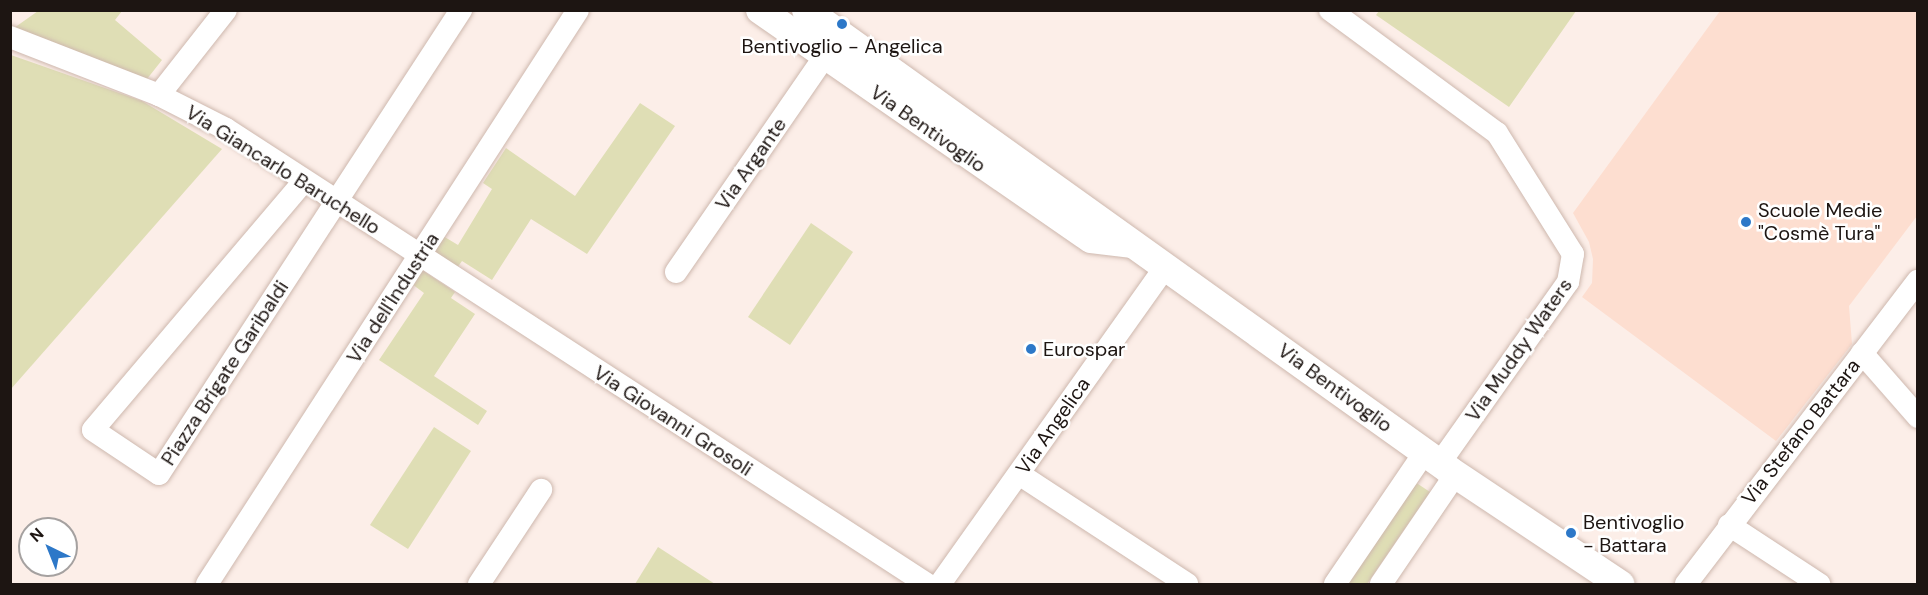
<!DOCTYPE html>
<html>
<head>
<meta charset="utf-8">
<style>
	body { margin:0 }
	#map { position:relative; width:1928px; height:595px; overflow:hidden; background:#fceee8; font-family:"DM Sans",sans-serif }
	div>[style] { position:absolute }
	.built>* { inset:0; background:#fdded0 }
	.green>* { inset:0; background:#dfdeb5 }
	.roads { filter:drop-shadow(0 0 2px #ceb8ae) drop-shadow(0 0 2px #ceb8ae) }
	.minor>* { height:22px; margin:-11px; padding:0 11px; transform-origin:11px; border-radius:11px; background:#fff }
	.tertiary>* { height:28px; margin:-14px; padding:0 14px; transform-origin:14px; border-radius:14px; background:#fff }
	.dots>* { width:16px; height:16px; translate:-50% -50%; box-sizing:border-box; border:3px solid #fff; border-radius:50% }
	span { translate:-50% -50%; white-space:nowrap; text-align:center; line-height:1.15; -webkit-text-stroke:5px #fff; paint-order:stroke }
	.poi-label { font-size:20px; color:#1d1512 }
	.left { translate:0 -50%; text-align:left }
	.street-label { font-size:20px; color:#1d1512 }
	.frame { position:absolute; inset:0; border:12px solid #1d1512; pointer-events:none }
	.north { position:absolute; left:18px; top:517px; width:60px; height:60px; box-sizing:border-box; background:#fff; border:2px solid #a5a1a0; border-radius:50%; rotate:317deg; font-size:16px; font-weight:700; line-height:24px; text-align:center; color:#1d1512 }
	.north::after { content:''; display:block; margin:auto; width:21px; height:27px; background:#2d78c8; clip-path:polygon(50% 0,100% 100%,50% 72%,0 100%) }
</style>
</head>
<body>
<div id="map">
	<div class="built">
		<div style="clip-path:polygon(1720px 11px,1917px 11px,1917px 216px,1849px 306px,1852px 344px,1776px 441px,1582px 297px,1592px 283px,1593px 259px,1589px 242px,1573px 213px)"></div>
	</div>
	<div class="green">
		<div style="clip-path:polygon(38px 11px,122px 11px,115px 20px,162px 60px,147px 79px,14px 28px)"></div>
		<div style="clip-path:polygon(1379px 11px,1379px 10px,1576px 11px,1509px 107px,1376px 15px)"></div>
		<div style="clip-path:polygon(11px 55px,142px 101px,222px 149px,11px 389px)"></div>
		<div style="clip-path:polygon(640px 103px,675px 126px,587px 254px,531px 219px,492px 280px,462px 261px,457px 268px,432px 253px,443px 236px,458px 245px,492px 189px,483px 183px,506px 148px,575px 196px)"></div>
		<div style="clip-path:polygon(811px 223px,853px 252px,790px 345px,748px 317px)"></div>
		<div style="clip-path:polygon(422px 270px,455px 292px,451px 298px,475px 314px,434px 376px,487px 411px,478px 425px,379px 360px,424px 293px,412px 284px)"></div>
		<div style="clip-path:polygon(434px 427px,471px 451px,408px 549px,370px 525px)"></div>
		<div style="clip-path:polygon(1415px 482px,1430px 492px,1367px 584px,1346px 584px)"></div>
		<div style="clip-path:polygon(658px 547px,715px 584px,635px 584px)"></div>
	</div>
	<div class="roads">
		<div class="minor">
			<div style="left:1330px;top:10px;width:207px;rotate:36.4deg"></div>
			<div style="left:1497px;top:133px;width:143px;rotate:57.9deg"></div>
			<div style="left:1573px;top:254px;width:28px;rotate:100deg"></div>
			<div style="left:1568px;top:282px;width:223px;rotate:125.3deg"></div>
			<div style="left:10px;top:37px;width:160px;rotate:21.3deg"></div>
			<div style="left:159px;top:95px;width:75px;rotate:26.9deg"></div>
			<div style="left:226px;top:129px;width:836px;rotate:32.99deg"></div>
			<div style="left:159px;top:95px;width:108px;rotate:-51.8deg"></div>
			<div style="left:304px;top:181px;width:326px;rotate:130.3deg"></div>
			<div style="left:93px;top:430px;width:79px;rotate:33.7deg"></div>
			<div style="left:159px;top:474px;width:554px;rotate:-56.94deg"></div>
			<div style="left:676px;top:272px;width:262px;rotate:-55.4deg"></div>
			<div style="left:1862px;top:353px;width:85px;rotate:48.8deg"></div>
			<div style="left:1019px;top:474px;width:201px;rotate:33.2deg"></div>
			<div style="left:1729px;top:525px;width:108px;rotate:33.2deg"></div>
			<div style="left:207px;top:584px;width:683px;rotate:-57.12deg"></div>
			<div style="left:479px;top:584px;width:113px;rotate:-56.6deg"></div>
			<div style="left:940px;top:584px;width:389px;rotate:-54.6deg"></div>
			<div style="left:1335px;top:584px;width:158px;rotate:-55.8deg"></div>
			<div style="left:1381px;top:584px;width:132px;rotate:-55.8deg"></div>
			<div style="left:1686px;top:584px;width:382px;rotate:-52.6deg"></div>
		</div>
		<div class="tertiary">
			<div style="left:760px;top:10px;width:402px;rotate:34.7deg"></div>
			<div style="left:1091px;top:239px;width:38px;rotate:7deg"></div>
			<div style="left:806px;top:10px;width:791px;rotate:35.58deg"></div>
			<div style="left:1449px;top:470px;width:206px;rotate:33.7deg"></div>
		</div>
	</div>
	<div class="dots">
		<div style="left:842px;top:24px;background:#2d78c8"></div>
		<div style="left:1746px;top:222px;background:#2d78c8"></div>
		<div style="left:1031px;top:349px;background:#2d78c8"></div>
		<div style="left:1571px;top:533px;background:#2d78c8"></div>
	</div>
	<div class="poi-label">
		<span style="left:842px;top:46px">Bentivoglio - Angelica</span>
		<span class="left" style="left:1758px;top:222px">Scuole Medie<br>"Cosmè Tura"</span>
		<span class="left" style="left:1043px;top:349px">Eurospar</span>
		<span class="left" style="left:1583px;top:534px">Bentivoglio<br>- Battara</span>
	</div>
	<div class="street-label">
		<span style="left:928px;top:129px;rotate:35deg">Via Bentivoglio</span>
		<span style="left:751px;top:164px;rotate:-55deg">Via Argante</span>
		<span style="left:283px;top:170px;rotate:32deg">Via Giancarlo Baruchello</span>
		<span style="left:393px;top:298px;rotate:-57deg">Via dell'Industria</span>
		<span style="left:1519px;top:350px;rotate:-55deg">Via Muddy Waters</span>
		<span style="left:225px;top:373px;rotate:-57deg">Piazza Brigate Garibaldi</span>
		<span style="left:1335px;top:388px;rotate:36deg">Via Bentivoglio</span>
		<span style="left:673px;top:421px;rotate:33deg">Via Giovanni Grosoli</span>
		<span style="left:1053px;top:426px;rotate:-55deg">Via Angelica</span>
		<span style="left:1801px;top:432px;rotate:-52deg">Via Stefano Battara</span>
	</div>
	<div class="frame"></div>
	<div class="north">N</div>
</div>
</body>
</html>
